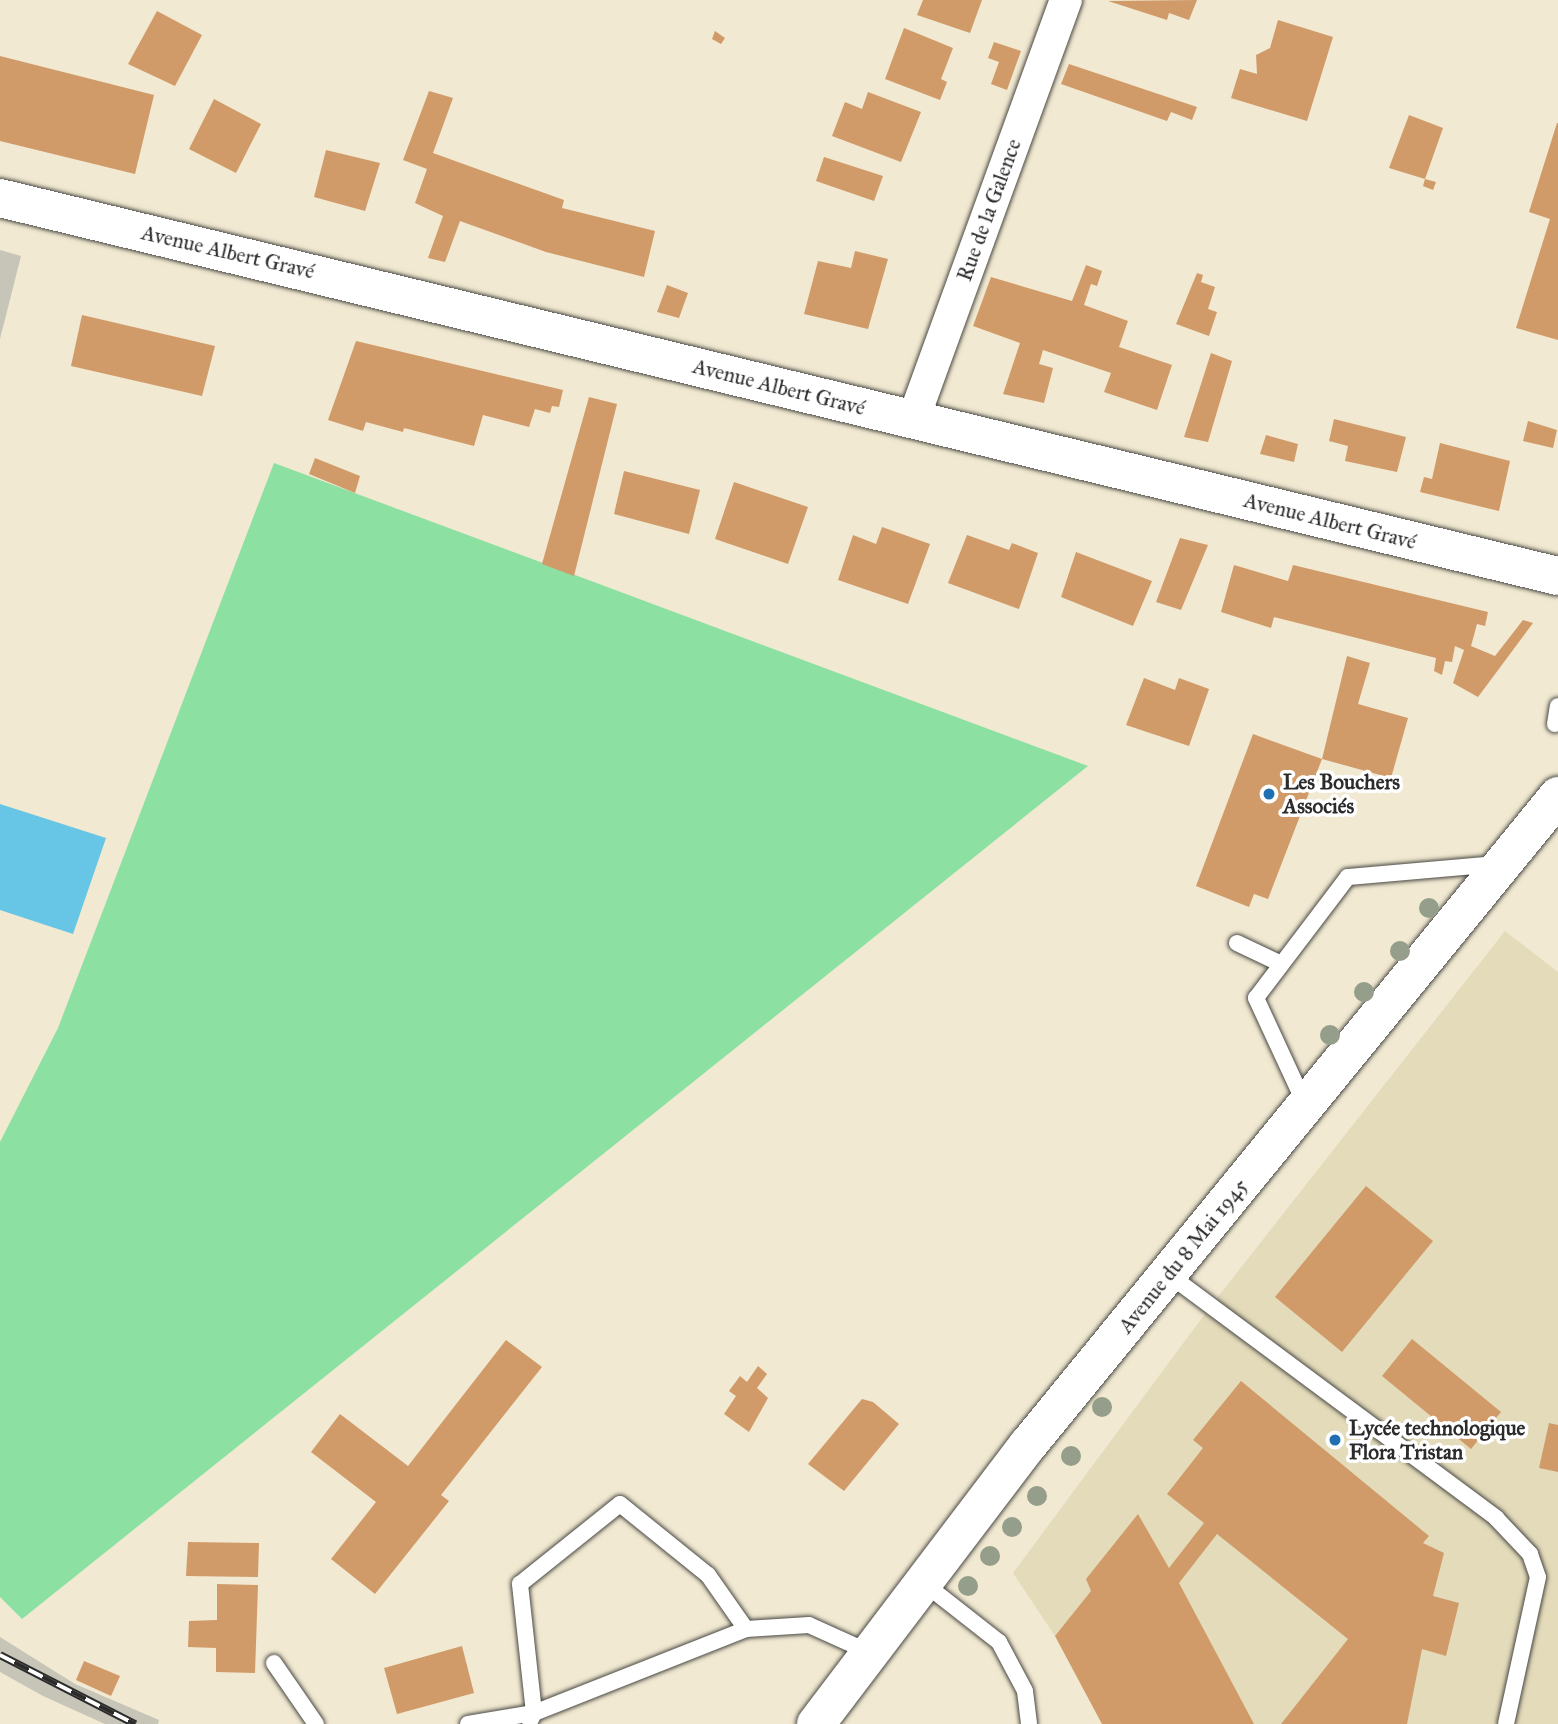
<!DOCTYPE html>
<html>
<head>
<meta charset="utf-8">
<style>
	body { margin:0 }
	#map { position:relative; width:1558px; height:1724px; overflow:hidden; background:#f1e9d1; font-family:"IM FELL Great Primer",serif }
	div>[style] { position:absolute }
	.built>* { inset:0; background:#e3dbba }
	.industrial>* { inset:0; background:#c6c5b8 }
	.green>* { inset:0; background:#8be0a2 }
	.water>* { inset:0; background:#67c6e5 }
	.building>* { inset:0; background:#d09b69 }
	.roads { filter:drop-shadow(0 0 2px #494844) drop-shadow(0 0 2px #494844) }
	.lane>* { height:16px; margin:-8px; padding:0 8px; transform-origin:8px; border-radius:8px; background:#fff }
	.street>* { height:32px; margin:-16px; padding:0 16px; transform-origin:16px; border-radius:16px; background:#fff }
	.secondary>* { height:38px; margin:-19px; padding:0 19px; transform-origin:19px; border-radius:19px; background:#fff }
	.rail>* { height:8px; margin-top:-4px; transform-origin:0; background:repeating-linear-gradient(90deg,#fff 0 16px,#2b2b2b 0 32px); box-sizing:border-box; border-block:2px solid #2b2b2b }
	.trees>* { width:20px; height:20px; margin:-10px; border-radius:50%; background:#949e8a }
	.dots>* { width:19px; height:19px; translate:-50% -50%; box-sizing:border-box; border:4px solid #fff; border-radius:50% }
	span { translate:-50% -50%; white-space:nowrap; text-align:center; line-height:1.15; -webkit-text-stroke:7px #fff; paint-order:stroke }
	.street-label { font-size:21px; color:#2b2b2b }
	.poi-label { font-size:21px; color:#2b2b2b; font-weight:700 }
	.left { translate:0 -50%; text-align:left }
</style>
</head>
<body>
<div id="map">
	<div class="built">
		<div style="clip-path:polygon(1505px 931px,1558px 972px,1558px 1724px,1102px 1724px,1055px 1636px,1013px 1573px,1210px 1307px)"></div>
	</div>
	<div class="industrial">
		<div style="clip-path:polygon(0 250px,21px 256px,0 339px)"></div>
		<div style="clip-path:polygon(0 1637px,75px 1684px,159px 1720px,158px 1724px,105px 1724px,43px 1696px,0 1672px)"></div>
	</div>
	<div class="green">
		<div style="clip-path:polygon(274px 463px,1088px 766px,22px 1619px,0 1597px,0 1142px,58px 1028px)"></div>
	</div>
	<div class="water">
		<div style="clip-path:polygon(0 804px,106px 838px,73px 934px,0 910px)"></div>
	</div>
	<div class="building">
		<div style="clip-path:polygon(923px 0,982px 0,970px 33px,917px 15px)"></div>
		<div style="clip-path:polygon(1197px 0,1189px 20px,1169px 13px,1167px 20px,1108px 1px)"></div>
		<div style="clip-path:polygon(157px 11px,202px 35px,175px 86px,128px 64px)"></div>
		<div style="clip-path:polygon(1278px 20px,1333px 37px,1307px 121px,1231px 98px,1240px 69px,1257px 74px,1256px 55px,1270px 48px)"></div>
		<div style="clip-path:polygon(904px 28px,953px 48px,941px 79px,947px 82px,940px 100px,885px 79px)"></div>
		<div style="clip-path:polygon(715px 31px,725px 38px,721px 44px,712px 39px)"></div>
		<div style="clip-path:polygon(994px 42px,1021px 51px,1007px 90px,991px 84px,999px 62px,988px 58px)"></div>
		<div style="clip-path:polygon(0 56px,154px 95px,135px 174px,0 141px)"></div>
		<div style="clip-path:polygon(1069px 64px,1197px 107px,1192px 120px,1171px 112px,1167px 121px,1061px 84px)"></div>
		<div style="clip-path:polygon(429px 91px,453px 98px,433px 153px,564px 200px,562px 208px,655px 231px,644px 277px,546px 252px,460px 221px,445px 262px,428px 258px,443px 216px,415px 203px,427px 169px,403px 160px)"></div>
		<div style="clip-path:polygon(868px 92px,921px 112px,901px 162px,832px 136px,845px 102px,862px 109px)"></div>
		<div style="clip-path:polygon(214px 99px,261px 124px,236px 173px,189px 149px)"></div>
		<div style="clip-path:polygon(1409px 115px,1443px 128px,1425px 179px,1389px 168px)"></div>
		<div style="clip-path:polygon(1557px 123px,1558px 123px,1558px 340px,1516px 328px,1550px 219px,1529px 212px)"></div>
		<div style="clip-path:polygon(326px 150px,380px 163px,365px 211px,314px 197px)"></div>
		<div style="clip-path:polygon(824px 157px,883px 176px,874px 201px,816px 181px)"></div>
		<div style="clip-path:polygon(1425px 179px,1436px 182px,1433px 190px,1423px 186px)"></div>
		<div style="clip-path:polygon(855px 251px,888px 259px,868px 329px,804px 314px,818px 261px,851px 268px)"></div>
		<div style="clip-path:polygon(1086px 265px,1102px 271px,1097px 286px,1091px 284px,1084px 305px,1128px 321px,1119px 347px,1172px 365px,1157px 410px,1104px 392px,1111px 373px,1043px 350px,1039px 364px,1053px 368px,1044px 403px,1003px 394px,1020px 343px,973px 326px,991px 277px,1072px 301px)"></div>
		<div style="clip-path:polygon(1197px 273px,1203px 275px,1201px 282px,1215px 287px,1208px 309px,1217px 312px,1209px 336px,1176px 324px)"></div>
		<div style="clip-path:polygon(667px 285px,688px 293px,679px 318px,657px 312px)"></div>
		<div style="clip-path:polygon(82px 315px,215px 346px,202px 396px,71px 366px)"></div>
		<div style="clip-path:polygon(356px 341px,563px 390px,559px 407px,552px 406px,550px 413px,535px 409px,529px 427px,483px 415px,474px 446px,404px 428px,403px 432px,366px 422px,363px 431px,328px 420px)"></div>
		<div style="clip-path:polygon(1211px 353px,1232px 361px,1208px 442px,1184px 437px)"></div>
		<div style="clip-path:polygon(589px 397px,617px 404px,574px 576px,542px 564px)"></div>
		<div style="clip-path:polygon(1334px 419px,1406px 437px,1397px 472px,1345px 461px,1348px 446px,1329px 441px)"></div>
		<div style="clip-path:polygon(1528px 421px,1557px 430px,1553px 448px,1523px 441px)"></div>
		<div style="clip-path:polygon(1266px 435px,1298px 444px,1294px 462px,1260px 454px)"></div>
		<div style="clip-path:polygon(1440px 443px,1510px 461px,1499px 511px,1420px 492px,1424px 477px,1432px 479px)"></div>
		<div style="clip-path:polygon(315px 458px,360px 476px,355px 493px,309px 474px)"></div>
		<div style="clip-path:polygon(624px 471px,700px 490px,689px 534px,614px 514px)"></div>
		<div style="clip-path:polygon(734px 482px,808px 507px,788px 564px,715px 539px)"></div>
		<div style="clip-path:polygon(882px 527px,930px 544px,908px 604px,838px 580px,853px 535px,876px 544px)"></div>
		<div style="clip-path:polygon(967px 535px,1009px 550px,1012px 543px,1038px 553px,1019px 609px,948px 583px)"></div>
		<div style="clip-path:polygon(1180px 538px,1208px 545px,1181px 610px,1156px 602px)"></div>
		<div style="clip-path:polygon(1076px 552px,1152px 581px,1133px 626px,1061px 597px)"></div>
		<div style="clip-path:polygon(1234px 565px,1288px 581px,1293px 565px,1488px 612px,1485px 626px,1477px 624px,1471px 646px,1495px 656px,1523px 620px,1533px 623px,1478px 697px,1453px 683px,1464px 650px,1455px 646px,1452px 662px,1445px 661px,1442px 675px,1434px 671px,1436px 658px,1274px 617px,1271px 628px,1221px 612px)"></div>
		<div style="clip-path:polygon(1347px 656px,1370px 663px,1358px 704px,1408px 718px,1391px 778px,1322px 759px,1268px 899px,1254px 894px,1249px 907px,1196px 886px,1253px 734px,1322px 759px)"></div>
		<div style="clip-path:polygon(1144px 678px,1175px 690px,1179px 678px,1209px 689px,1189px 746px,1126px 725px)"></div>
		<div style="clip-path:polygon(1366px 1186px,1433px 1241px,1342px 1352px,1275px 1297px)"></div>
		<div style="clip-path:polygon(1412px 1339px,1501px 1412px,1471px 1449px,1382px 1376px)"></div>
		<div style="clip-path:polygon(506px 1340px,542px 1367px,441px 1495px,449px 1501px,375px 1594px,331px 1559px,376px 1502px,311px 1452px,340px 1414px,408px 1466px)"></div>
		<div style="clip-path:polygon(758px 1366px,767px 1374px,757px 1388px,768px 1398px,749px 1432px,724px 1414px,736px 1396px,729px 1391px,740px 1376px,747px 1382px)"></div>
		<div style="clip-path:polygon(1241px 1381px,1429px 1536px,1423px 1543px,1444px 1553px,1433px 1596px,1459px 1603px,1446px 1656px,1422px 1649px,1407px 1724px,1281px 1724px,1348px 1639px,1217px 1534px,1179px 1583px,1254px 1724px,1102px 1724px,1055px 1636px,1091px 1591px,1086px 1579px,1138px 1514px,1169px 1568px,1204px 1523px,1167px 1494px,1203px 1448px,1193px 1440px)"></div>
		<div style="clip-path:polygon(862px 1399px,873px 1402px,899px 1424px,844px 1491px,808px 1464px)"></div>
		<div style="clip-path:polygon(1549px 1423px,1558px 1425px,1558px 1472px,1539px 1468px)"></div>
		<div style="clip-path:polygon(188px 1542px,259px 1543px,258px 1577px,186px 1576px)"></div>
		<div style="clip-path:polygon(217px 1584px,258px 1585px,255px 1673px,216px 1672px,216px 1648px,188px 1647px,189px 1621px,217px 1620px)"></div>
		<div style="clip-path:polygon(462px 1646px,474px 1693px,397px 1714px,384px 1668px)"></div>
		<div style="clip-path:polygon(84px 1661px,120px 1676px,111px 1696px,76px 1680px)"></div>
	</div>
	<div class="roads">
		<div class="lane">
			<div style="left:1555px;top:724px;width:18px;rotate:-81deg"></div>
			<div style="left:1237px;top:943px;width:49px;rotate:25.5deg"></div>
			<div style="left:1305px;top:1104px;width:117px;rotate:-114.8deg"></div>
			<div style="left:1256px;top:998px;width:152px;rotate:-52.8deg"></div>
			<div style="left:1348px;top:877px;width:150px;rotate:-5deg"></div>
			<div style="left:1168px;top:1274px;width:409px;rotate:36.6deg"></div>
			<div style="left:1496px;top:1518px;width:50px;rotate:46.6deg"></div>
			<div style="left:1530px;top:1554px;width:24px;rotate:71deg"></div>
			<div style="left:1538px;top:1577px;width:150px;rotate:102.3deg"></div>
			<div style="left:925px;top:1584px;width:94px;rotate:38.1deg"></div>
			<div style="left:999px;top:1642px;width:55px;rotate:62deg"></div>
			<div style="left:1025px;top:1691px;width:33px;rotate:83deg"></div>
			<div style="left:274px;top:1663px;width:74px;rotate:55.5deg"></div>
			<div style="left:530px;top:1721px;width:9px;rotate:-63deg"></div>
			<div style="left:534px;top:1713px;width:228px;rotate:-21.6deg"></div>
			<div style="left:746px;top:1629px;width:63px;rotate:-3.6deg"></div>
			<div style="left:809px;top:1625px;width:68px;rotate:24.3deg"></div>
			<div style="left:468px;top:1724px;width:67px;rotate:-9.5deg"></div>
			<div style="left:534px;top:1713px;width:130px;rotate:-96.2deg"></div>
			<div style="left:520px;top:1584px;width:128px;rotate:-38.7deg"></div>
			<div style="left:620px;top:1504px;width:113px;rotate:38.9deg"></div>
			<div style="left:708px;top:1575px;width:66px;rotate:54.9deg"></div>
		</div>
		<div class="street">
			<div style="left:913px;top:420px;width:447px;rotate:-70deg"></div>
		</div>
		<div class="secondary">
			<div style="left:0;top:198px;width:1603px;rotate:13.64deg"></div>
			<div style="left:816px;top:1724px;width:350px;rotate:-52.8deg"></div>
			<div style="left:1028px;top:1445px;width:838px;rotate:-50.76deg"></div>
		</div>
	</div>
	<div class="rail">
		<div style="left:0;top:1655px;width:152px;rotate:27.1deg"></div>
	</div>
	<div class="trees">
		<div style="left:1429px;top:908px"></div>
		<div style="left:1400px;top:951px"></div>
		<div style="left:1364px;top:992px"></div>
		<div style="left:1330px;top:1035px"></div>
		<div style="left:1102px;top:1407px"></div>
		<div style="left:1071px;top:1456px"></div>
		<div style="left:1037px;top:1496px"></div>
		<div style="left:1012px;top:1527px"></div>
		<div style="left:990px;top:1556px"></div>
		<div style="left:968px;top:1586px"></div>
	</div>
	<div class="dots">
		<div style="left:1269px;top:794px;background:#1f6fb2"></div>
		<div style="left:1335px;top:1440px;background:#1f6fb2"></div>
	</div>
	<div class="street-label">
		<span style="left:989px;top:210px;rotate:-70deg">Rue de la Galence</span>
		<span style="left:228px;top:252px;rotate:13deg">Avenue Albert Gravé</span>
		<span style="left:779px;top:387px;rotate:14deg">Avenue Albert Gravé</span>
		<span style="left:1330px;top:521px;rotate:14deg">Avenue Albert Gravé</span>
		<span style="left:1183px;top:1256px;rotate:-51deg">Avenue du 8 Mai 1945</span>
	</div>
	<div class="poi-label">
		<span class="left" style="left:1283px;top:794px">Les Bouchers<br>Associés</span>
		<span class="left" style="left:1349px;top:1440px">Lycée technologique<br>Flora Tristan</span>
	</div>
</div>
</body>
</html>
